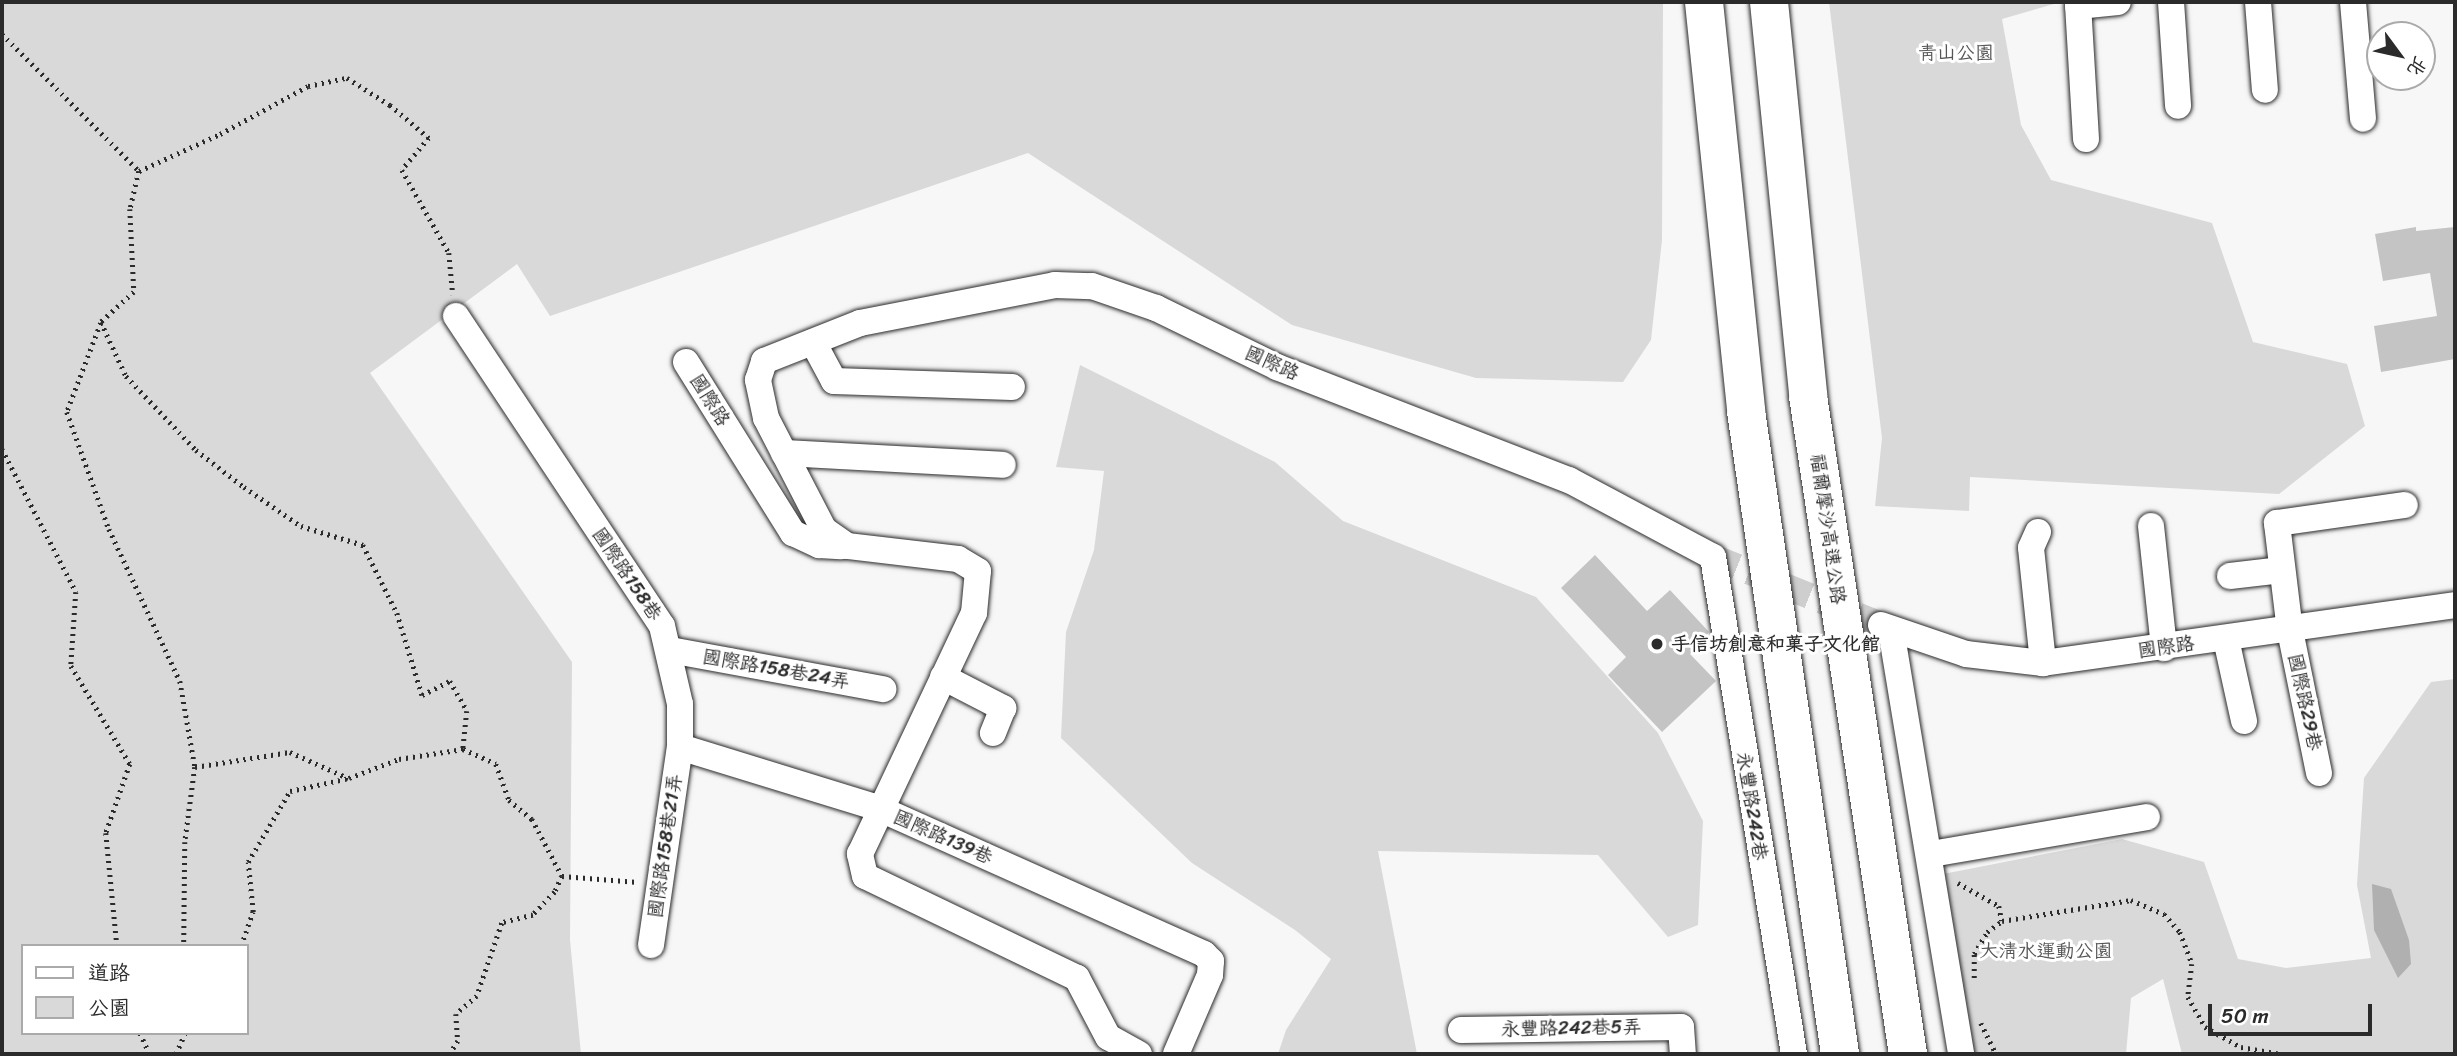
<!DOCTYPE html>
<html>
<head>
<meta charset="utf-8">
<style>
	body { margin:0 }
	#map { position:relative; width:2457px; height:1056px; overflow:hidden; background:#f7f7f7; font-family:Sriracha,"LXGW WenKai TC",sans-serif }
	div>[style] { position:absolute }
	.green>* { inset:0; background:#d9d9d9 }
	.water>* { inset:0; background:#b0b0b0 }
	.building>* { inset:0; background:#c4c4c4 }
	.minor-tunnel>* { height:26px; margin-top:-13px; transform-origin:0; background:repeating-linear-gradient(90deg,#cecece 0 26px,transparent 0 39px) }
	.path>* { height:4.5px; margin-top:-2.25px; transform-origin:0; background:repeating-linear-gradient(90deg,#2b2b2b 0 2px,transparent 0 7px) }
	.roads { filter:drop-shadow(0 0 2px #2b2b2b) drop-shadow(0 0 2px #2b2b2b) }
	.minor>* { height:26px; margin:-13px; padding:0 13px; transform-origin:13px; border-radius:13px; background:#fff }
	.highway>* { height:38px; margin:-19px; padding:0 19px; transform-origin:19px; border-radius:19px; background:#fff }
	.dots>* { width:19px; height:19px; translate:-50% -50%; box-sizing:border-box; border:4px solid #fff; border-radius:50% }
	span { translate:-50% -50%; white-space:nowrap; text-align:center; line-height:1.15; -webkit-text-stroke:6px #fff; paint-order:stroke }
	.park-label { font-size:19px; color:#565656 }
	.street-label { font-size:19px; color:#2b2b2b }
	.poi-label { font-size:19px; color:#2b2b2b; font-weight:700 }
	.left { translate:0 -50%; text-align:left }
	.frame { position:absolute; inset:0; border:4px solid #2b2b2b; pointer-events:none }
	.legend { position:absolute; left:21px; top:944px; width:228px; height:91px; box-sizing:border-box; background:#fff; border:2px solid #aaa; margin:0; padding:9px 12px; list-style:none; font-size:21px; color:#2b2b2b }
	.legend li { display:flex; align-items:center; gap:14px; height:35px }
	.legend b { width:35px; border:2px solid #aaa }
	.north { position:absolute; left:2366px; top:21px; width:70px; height:70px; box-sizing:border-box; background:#fff; border:2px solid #aaa; border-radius:50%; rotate:123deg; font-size:19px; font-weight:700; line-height:28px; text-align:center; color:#2b2b2b }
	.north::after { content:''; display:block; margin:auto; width:24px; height:32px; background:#2b2b2b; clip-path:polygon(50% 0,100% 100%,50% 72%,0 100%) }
	.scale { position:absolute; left:2208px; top:1004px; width:164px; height:32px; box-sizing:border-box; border:4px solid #2b2b2b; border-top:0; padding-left:9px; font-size:21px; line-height:24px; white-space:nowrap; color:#2b2b2b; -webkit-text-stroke:5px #fff; paint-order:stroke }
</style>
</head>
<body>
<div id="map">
	<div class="green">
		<div style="clip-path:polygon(evenodd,2px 2px,1663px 2px,1662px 240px,1651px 340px,1623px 382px,1476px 378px,1292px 325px,1028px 153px,550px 316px,517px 264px,370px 373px,572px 662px,570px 940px,581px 1054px,2px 1054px,2px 2px,23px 946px,247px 946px,247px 1033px,23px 1033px,23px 946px)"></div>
		<div style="clip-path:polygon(1829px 2px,2061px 2px,2002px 19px,2021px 125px,2051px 180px,2212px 223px,2253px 342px,2347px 364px,2365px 426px,2279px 494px,1970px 477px,1969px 511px,1875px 506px,1882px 438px)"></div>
		<div style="clip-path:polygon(1080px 365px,1275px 462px,1343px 521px,1536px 597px,1658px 733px,1703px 821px,1698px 925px,1668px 937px,1598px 855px,1378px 851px,1417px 1054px,1278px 1054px,1286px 1030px,1331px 959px,1295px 930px,1192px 863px,1061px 738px,1066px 632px,1094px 550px,1104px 471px,1056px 467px)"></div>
		<div style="clip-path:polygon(2455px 679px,2455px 1054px,2182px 1054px,2163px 979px,2131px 998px,2126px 1054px,1965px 1054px,1938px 875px,2122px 839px,2204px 862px,2238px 959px,2286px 968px,2371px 958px,2357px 885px,2364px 778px,2431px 682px)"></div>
	</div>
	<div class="water">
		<div style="clip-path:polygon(2372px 884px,2391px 889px,2409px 940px,2411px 964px,2398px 978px,2374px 930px)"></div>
	</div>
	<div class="building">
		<div style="clip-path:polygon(2416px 227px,2416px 231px,2455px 227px,2455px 359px,2381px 372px,2374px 326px,2437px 316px,2430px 273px,2383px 281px,2375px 234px)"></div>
		<div style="clip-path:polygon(1595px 555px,1647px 611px,1670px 590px,1709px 632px,1690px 654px,1716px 681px,1662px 732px,1608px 675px,1626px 657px,1561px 588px)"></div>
	</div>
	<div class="minor-tunnel">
		<div style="left:1713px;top:557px;width:181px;rotate:22deg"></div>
	</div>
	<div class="path">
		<div style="left:2px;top:34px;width:194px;rotate:45deg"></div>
		<div style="left:139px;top:171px;width:39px;rotate:103deg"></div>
		<div style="left:130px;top:209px;width:83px;rotate:87.2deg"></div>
		<div style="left:134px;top:292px;width:45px;rotate:137.7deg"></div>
		<div style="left:101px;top:322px;width:60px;rotate:65.2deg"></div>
		<div style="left:126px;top:376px;width:102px;rotate:46.6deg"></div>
		<div style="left:196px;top:450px;width:61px;rotate:37.6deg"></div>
		<div style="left:244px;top:487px;width:69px;rotate:34.4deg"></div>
		<div style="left:301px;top:526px;width:65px;rotate:17deg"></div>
		<div style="left:363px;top:545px;width:76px;rotate:63.4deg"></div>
		<div style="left:397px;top:613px;width:86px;rotate:73deg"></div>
		<div style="left:422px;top:695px;width:31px;rotate:-27deg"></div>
		<div style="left:450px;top:681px;width:34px;rotate:60deg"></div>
		<div style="left:467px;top:711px;width:38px;rotate:96deg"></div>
		<div style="left:463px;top:749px;width:36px;rotate:24deg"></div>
		<div style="left:496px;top:764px;width:38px;rotate:70deg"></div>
		<div style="left:509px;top:800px;width:30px;rotate:40deg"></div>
		<div style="left:532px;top:819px;width:64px;rotate:62.2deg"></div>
		<div style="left:562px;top:876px;width:17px;rotate:114deg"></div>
		<div style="left:555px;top:892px;width:32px;rotate:134deg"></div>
		<div style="left:533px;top:915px;width:32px;rotate:166deg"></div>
		<div style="left:502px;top:923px;width:77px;rotate:108.9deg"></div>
		<div style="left:477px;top:996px;width:28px;rotate:139deg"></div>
		<div style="left:456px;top:1014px;width:27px;rotate:86deg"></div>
		<div style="left:458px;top:1041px;width:15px;rotate:122deg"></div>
		<div style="left:139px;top:171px;width:89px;rotate:-24.6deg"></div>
		<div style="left:220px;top:134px;width:100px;rotate:-28.6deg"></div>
		<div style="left:308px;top:86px;width:40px;rotate:-12deg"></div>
		<div style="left:347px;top:78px;width:51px;rotate:32.1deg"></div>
		<div style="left:390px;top:105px;width:51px;rotate:40.2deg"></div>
		<div style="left:429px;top:138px;width:42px;rotate:130.2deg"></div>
		<div style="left:402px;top:170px;width:95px;rotate:60.5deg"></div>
		<div style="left:449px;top:253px;width:42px;rotate:84.6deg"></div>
		<div style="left:101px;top:323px;width:95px;rotate:110.9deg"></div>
		<div style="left:67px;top:412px;width:124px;rotate:70.3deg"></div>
		<div style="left:109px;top:529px;width:168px;rotate:65deg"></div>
		<div style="left:180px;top:681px;width:87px;rotate:80.1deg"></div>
		<div style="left:195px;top:767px;width:76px;rotate:97.6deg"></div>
		<div style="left:185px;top:842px;width:104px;rotate:90.6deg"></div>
		<div style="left:2px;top:449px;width:161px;rotate:62.6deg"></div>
		<div style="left:76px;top:592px;width:74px;rotate:93.9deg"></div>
		<div style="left:71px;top:666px;width:114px;rotate:59deg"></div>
		<div style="left:130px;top:764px;width:73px;rotate:109.2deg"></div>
		<div style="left:106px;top:833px;width:114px;rotate:84.4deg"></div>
		<div style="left:195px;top:767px;width:96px;rotate:-9deg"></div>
		<div style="left:290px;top:752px;width:64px;rotate:24.1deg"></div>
		<div style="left:562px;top:876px;width:76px;rotate:4.5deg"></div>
		<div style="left:1958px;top:883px;width:47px;rotate:29.3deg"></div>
		<div style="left:1999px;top:906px;width:15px;rotate:79deg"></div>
		<div style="left:241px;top:946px;width:36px;rotate:-71deg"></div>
		<div style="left:253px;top:912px;width:50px;rotate:-95.7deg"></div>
		<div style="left:248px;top:862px;width:82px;rotate:-59.4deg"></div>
		<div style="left:290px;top:791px;width:60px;rotate:-12.4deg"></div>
		<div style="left:349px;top:778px;width:53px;rotate:-20.8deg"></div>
		<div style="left:399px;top:759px;width:65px;rotate:-8.9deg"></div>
		<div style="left:1974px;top:978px;width:24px;rotate:-90deg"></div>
		<div style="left:1974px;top:954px;width:26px;rotate:-59deg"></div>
		<div style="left:1987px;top:932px;width:19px;rotate:-36deg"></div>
		<div style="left:2002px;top:921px;width:131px;rotate:-9.2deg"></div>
		<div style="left:2131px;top:900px;width:36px;rotate:23deg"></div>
		<div style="left:2164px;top:914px;width:24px;rotate:48deg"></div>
		<div style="left:2180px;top:932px;width:34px;rotate:69deg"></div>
		<div style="left:2192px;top:964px;width:33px;rotate:97deg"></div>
		<div style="left:2188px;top:997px;width:34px;rotate:60deg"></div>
		<div style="left:2205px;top:1027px;width:41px;rotate:29.1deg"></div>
		<div style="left:2241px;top:1047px;width:39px;rotate:10deg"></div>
		<div style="left:1981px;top:1023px;width:34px;rotate:64deg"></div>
		<div style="left:140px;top:1033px;width:23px;rotate:65deg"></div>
		<div style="left:176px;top:1054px;width:23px;rotate:-67deg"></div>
	</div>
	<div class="roads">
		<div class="minor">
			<div style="left:2171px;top:2px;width:104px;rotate:86.1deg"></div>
			<div style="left:2258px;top:2px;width:88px;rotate:85.5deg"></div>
			<div style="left:2353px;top:2px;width:117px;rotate:85.1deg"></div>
			<div style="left:2086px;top:139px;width:133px;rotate:-93.4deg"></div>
			<div style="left:2078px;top:6px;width:40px;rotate:-5.7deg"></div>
			<div style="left:456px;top:316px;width:372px;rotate:56.4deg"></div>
			<div style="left:662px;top:626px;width:80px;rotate:77deg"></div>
			<div style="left:680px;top:704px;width:43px;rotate:90deg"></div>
			<div style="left:680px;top:747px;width:207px;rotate:17.1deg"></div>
			<div style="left:878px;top:808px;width:357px;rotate:24.1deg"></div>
			<div style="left:1204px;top:954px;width:10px;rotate:45deg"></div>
			<div style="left:1211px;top:961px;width:14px;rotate:94deg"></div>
			<div style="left:1210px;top:975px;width:86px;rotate:113.3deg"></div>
			<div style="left:813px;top:342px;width:44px;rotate:61.7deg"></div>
			<div style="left:834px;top:381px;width:178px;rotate:1.9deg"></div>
			<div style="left:686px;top:362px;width:202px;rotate:58deg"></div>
			<div style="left:793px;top:533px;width:29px;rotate:25deg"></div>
			<div style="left:819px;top:545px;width:22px;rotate:3deg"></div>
			<div style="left:784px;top:453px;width:219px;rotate:3.1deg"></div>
			<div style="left:2151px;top:526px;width:123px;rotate:83.9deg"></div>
			<div style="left:2038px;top:532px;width:17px;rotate:114deg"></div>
			<div style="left:2031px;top:548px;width:116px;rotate:84deg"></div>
			<div style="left:2230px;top:576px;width:52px;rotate:-6.6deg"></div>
			<div style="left:1881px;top:625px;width:90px;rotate:18.8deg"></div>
			<div style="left:1966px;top:654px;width:78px;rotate:6.7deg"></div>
			<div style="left:2043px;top:663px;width:416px;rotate:-8deg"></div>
			<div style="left:1891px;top:630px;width:430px;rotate:80.6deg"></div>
			<div style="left:2226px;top:639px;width:84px;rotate:77.6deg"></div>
			<div style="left:670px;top:650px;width:217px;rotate:10.4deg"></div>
			<div style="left:943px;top:677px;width:68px;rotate:27.3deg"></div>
			<div style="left:1003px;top:708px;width:27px;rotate:112deg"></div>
			<div style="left:2319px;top:773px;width:145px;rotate:-101.5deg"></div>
			<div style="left:2290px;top:631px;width:109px;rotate:-96.9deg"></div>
			<div style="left:2277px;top:523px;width:129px;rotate:-8deg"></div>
			<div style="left:1931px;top:854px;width:219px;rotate:-9.7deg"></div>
			<div style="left:651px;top:945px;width:200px;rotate:-81.7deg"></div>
			<div style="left:1461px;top:1030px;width:220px;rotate:-0.8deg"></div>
			<div style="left:1681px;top:1027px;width:27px;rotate:86deg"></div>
			<div style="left:1139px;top:1054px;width:35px;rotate:-151deg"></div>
			<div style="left:1108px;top:1037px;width:67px;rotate:-117.7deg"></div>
			<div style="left:1077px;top:978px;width:235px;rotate:-154.3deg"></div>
			<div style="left:865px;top:876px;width:23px;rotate:-103deg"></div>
			<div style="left:860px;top:854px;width:267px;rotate:-64.7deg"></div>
			<div style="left:974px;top:613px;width:42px;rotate:-84.6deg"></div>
			<div style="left:978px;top:571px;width:23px;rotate:-149deg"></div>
			<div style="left:958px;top:559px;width:112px;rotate:-173.3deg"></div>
			<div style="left:847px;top:546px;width:28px;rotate:-145deg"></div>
			<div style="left:824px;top:530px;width:126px;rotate:-117.4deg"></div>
			<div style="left:766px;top:418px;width:39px;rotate:-102deg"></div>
			<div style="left:758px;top:380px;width:20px;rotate:-72deg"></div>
			<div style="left:764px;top:361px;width:103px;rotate:-21.6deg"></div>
			<div style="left:860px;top:323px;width:199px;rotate:-11deg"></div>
			<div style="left:1055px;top:285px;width:37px;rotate:2deg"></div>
			<div style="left:1092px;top:286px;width:68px;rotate:19deg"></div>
			<div style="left:1156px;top:308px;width:135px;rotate:26deg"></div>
			<div style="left:1277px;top:367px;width:313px;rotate:21.2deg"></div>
			<div style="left:1569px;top:480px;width:163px;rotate:28.1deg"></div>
			<div style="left:1713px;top:557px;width:504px;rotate:80.74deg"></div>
		</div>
		<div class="highway">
			<div style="left:1704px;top:2px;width:411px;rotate:84.1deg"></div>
			<div style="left:1746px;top:411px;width:650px;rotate:81.68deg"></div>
			<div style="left:1769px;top:2px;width:396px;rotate:84.3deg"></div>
			<div style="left:1808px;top:396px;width:666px;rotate:81.36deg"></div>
		</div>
	</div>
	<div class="dots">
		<div style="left:1657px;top:644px;background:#2b2b2b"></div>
	</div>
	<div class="park-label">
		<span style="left:1956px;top:53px">青山公園</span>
		<span style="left:2046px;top:951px">大清水運動公園</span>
	</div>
	<div class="street-label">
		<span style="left:1272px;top:363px;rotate:24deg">國際路</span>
		<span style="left:710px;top:400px;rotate:58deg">國際路</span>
		<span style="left:1828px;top:529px;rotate:82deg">福爾摩沙高速公路</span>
		<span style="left:627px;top:574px;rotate:56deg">國際路158巷</span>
		<span style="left:2166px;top:647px;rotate:-8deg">國際路</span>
		<span style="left:776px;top:669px;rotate:10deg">國際路158巷24弄</span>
		<span style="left:2305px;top:702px;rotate:78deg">國際路29巷</span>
		<span style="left:1752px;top:806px;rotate:81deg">永豐路242巷</span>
		<span style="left:943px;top:837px;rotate:24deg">國際路139巷</span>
		<span style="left:665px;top:846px;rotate:-82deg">國際路158巷21弄</span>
		<span style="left:1571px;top:1028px;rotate:-1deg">永豐路242巷5弄</span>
	</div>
	<div class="poi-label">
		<span class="left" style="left:1671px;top:644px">手信坊創意和菓子文化館</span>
	</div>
	<div class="frame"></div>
	<ul class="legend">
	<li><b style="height:9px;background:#fff"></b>道路</li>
	<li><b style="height:19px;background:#d9d9d9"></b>公園</li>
	</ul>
	<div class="north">北</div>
	<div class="scale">50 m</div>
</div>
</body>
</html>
